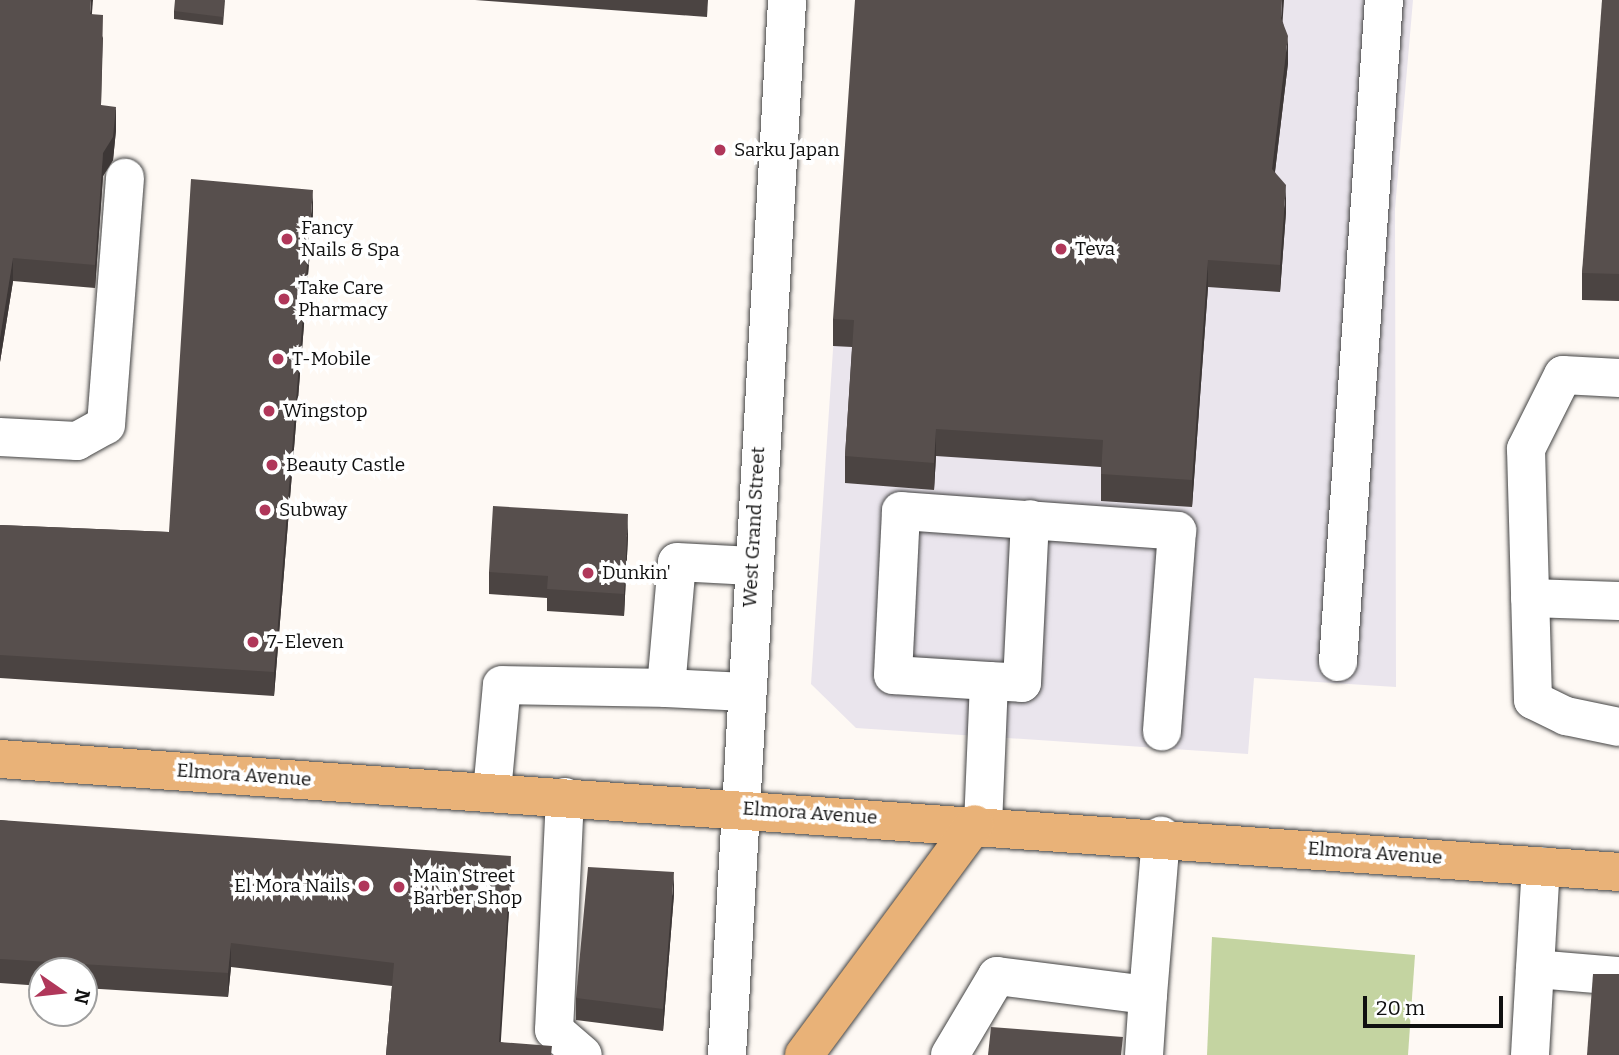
<!DOCTYPE html>
<html>
<head>
<meta charset="utf-8">
<style>
	body { margin:0 }
	#map { position:relative; width:1619px; height:1055px; overflow:hidden; background:#fef9f4; font-family:Bitter,serif }
	div>[style] { position:absolute }
	.industrial>* { inset:0; background:#eae5ed }
	.forest>* { inset:0; background:#c4d4a1 }
	.roads { filter:drop-shadow(0 0 2px #434343) drop-shadow(0 0 2px #434343) }
	.minor>* { height:38px; margin:-19px; padding:0 19px; transform-origin:19px; border-radius:19px; background:#fff }
	.major>* { height:38px; margin:-19px; padding:0 19px; transform-origin:19px; border-radius:19px; background:#e9b278 }
	.wall>* { inset:0; background:#4b4442 }
	.shaded-wall>* { inset:0; background:#3d3736 }
	.building>* { inset:0; background:#574f4d }
	.dots>* { width:19px; height:19px; translate:-50% -50%; box-sizing:border-box; border:4px solid #fff; border-radius:50% }
	span { translate:-50% -50%; white-space:nowrap; text-align:center; line-height:1.15; -webkit-text-stroke:7px #fff; paint-order:stroke }
	.poi-label { font-size:19px; color:#101010 }
	.left { translate:0 -50%; text-align:left }
	.right { translate:-100% -50%; text-align:right }
	.street-label { font-size:19px; color:#101010 }
	.north { position:absolute; left:28px; top:957px; width:70px; height:70px; box-sizing:border-box; background:#fff; border:2px solid #9f9f9f; border-radius:50%; rotate:104deg; font-size:19px; font-weight:700; line-height:28px; text-align:center; color:#101010 }
	.north::after { content:''; display:block; margin:auto; width:24px; height:32px; background:#b0375a; clip-path:polygon(50% 0,100% 100%,50% 72%,0 100%) }
	.scale { position:absolute; left:1363px; top:996px; width:140px; height:32px; box-sizing:border-box; border:4px solid #101010; border-top:0; padding-left:9px; font-size:21px; line-height:24px; white-space:nowrap; color:#101010; -webkit-text-stroke:5px #fff; paint-order:stroke }
</style>
</head>
<body>
<div id="map">
	<div class="industrial">
		<div style="clip-path:polygon(856px 0,1413px 0,1395px 209px,1396px 687px,1254px 678px,1248px 754px,856px 728px,811px 684px)"></div>
	</div>
	<div class="forest">
		<div style="clip-path:polygon(1212px 937px,1415px 955px,1408px 1055px,1207px 1055px)"></div>
	</div>
	<div class="roads">
		<div class="minor">
			<div style="left:1619px;top:378px;width:56px;rotate:-176.9deg"></div>
			<div style="left:1563px;top:375px;width:83px;rotate:116.6deg"></div>
			<div style="left:1526px;top:449px;width:251px;rotate:88.4deg"></div>
			<div style="left:1533px;top:700px;width:37px;rotate:26deg"></div>
			<div style="left:1566px;top:716px;width:54px;rotate:11.7deg"></div>
			<div style="left:0;top:437px;width:77px;rotate:3deg"></div>
			<div style="left:77px;top:441px;width:33px;rotate:-29deg"></div>
			<div style="left:106px;top:425px;width:248px;rotate:-85.6deg"></div>
			<div style="left:1530px;top:598px;width:89px;rotate:1.9deg"></div>
			<div style="left:1338px;top:662px;width:664px;rotate:-86.03deg"></div>
			<div style="left:989px;top:681px;width:33px;rotate:3deg"></div>
			<div style="left:1022px;top:683px;width:164px;rotate:-87.2deg"></div>
			<div style="left:666px;top:688px;width:79px;rotate:2.9deg"></div>
			<div style="left:492px;top:792px;width:107px;rotate:-84.7deg"></div>
			<div style="left:502px;top:685px;width:164px;rotate:1deg"></div>
			<div style="left:666px;top:688px;width:126px;rotate:-85deg"></div>
			<div style="left:677px;top:562px;width:75px;rotate:3.1deg"></div>
			<div style="left:565px;top:797px;width:233px;rotate:92.7deg"></div>
			<div style="left:554px;top:1030px;width:38px;rotate:41deg"></div>
			<div style="left:983px;top:825px;width:144px;rotate:-87.6deg"></div>
			<div style="left:989px;top:681px;width:96px;rotate:-176.4deg"></div>
			<div style="left:893px;top:675px;width:164px;rotate:-87.2deg"></div>
			<div style="left:901px;top:511px;width:277px;rotate:4.1deg"></div>
			<div style="left:1177px;top:531px;width:201px;rotate:94.3deg"></div>
			<div style="left:1535px;top:969px;width:84px;rotate:4.8deg"></div>
			<div style="left:1148px;top:995px;width:160px;rotate:-85.3deg"></div>
			<div style="left:727px;top:1055px;width:1057px;rotate:-86.74deg"></div>
			<div style="left:950px;top:1055px;width:92px;rotate:-59.3deg"></div>
			<div style="left:997px;top:976px;width:152px;rotate:7.2deg"></div>
			<div style="left:1148px;top:995px;width:60px;rotate:93.8deg"></div>
			<div style="left:1530px;top:1055px;width:189px;rotate:-86.7deg"></div>
		</div>
		<div class="major">
			<div style="left:0;top:759px;width:1623px;rotate:3.99deg"></div>
			<div style="left:804px;top:1055px;width:287px;rotate:-53.5deg"></div>
		</div>
	</div>
	<div class="wall">
		<div style="clip-path:polygon(0 0,92px 14px,103px 38px,101px 105px,116px 130px,113px 160px,103px 176px,95px 288px,13px 281px,0 362px)"></div>
		<div style="clip-path:polygon(225px 0,223px 25px,174px 19px,174px 11px)"></div>
		<div style="clip-path:polygon(475px 0,708px 0,707px 17px)"></div>
		<div style="clip-path:polygon(1619px 0,1619px 301px,1582px 300px,1582px 273px)"></div>
		<div style="clip-path:polygon(1283px 22px,1288px 63px,1275px 172px,1286px 212px,1280px 292px,1208px 287px,1192px 507px,1101px 501px,1101px 467px,936px 456px,934px 490px,845px 483px,845px 456px,852px 347px,833px 346px,833px 319px)"></div>
		<div style="clip-path:polygon(313px 213px,274px 696px,0 678px,0 525px,169px 532px)"></div>
		<div style="clip-path:polygon(628px 536px,624px 616px,547px 611px,547px 598px,489px 594px,489px 572px)"></div>
		<div style="clip-path:polygon(0 820px,511px 879px,500px 1042px,552px 1055px,386px 1055px,392px 986px,231px 967px,228px 997px,84px 988px,84px 971px,42px 971px,42px 986px,0 983px)"></div>
		<div style="clip-path:polygon(674px 894px,663px 1031px,576px 1020px,576px 998px)"></div>
	</div>
	<div class="shaded-wall">
		<div style="clip-path:polygon(91px 0,93px 0,90px 38px,90px 14px)"></div>
		<div style="clip-path:polygon(1282px 0,1284px 0,1281px 45px,1281px 18px)"></div>
		<div style="clip-path:polygon(1288px 36px,1288px 63px,1272px 196px,1272px 169px)"></div>
		<div style="clip-path:polygon(116px 107px,116px 130px,113px 160px,103px 176px,95px 288px,95px 265px,103px 153px)"></div>
		<div style="clip-path:polygon(1286px 185px,1286px 212px,1280px 292px,1280px 265px)"></div>
		<div style="clip-path:polygon(313px 190px,313px 213px,274px 696px,274px 672px)"></div>
		<div style="clip-path:polygon(13px 258px,13px 281px,0 362px,0 338px)"></div>
		<div style="clip-path:polygon(1208px 260px,1208px 287px,1192px 507px,1192px 480px)"></div>
		<div style="clip-path:polygon(936px 429px,936px 456px,934px 490px,934px 463px)"></div>
		<div style="clip-path:polygon(628px 514px,628px 536px,624px 616px,624px 594px)"></div>
		<div style="clip-path:polygon(511px 856px,511px 879px,500px 1055px,499px 1042px)"></div>
		<div style="clip-path:polygon(674px 872px,674px 894px,663px 1031px,663px 1009px)"></div>
		<div style="clip-path:polygon(231px 943px,231px 967px,228px 997px,228px 973px)"></div>
	</div>
	<div class="building">
		<div style="clip-path:polygon(0 0,91px 0,90px 14px,103px 15px,101px 105px,116px 107px,113px 137px,103px 153px,95px 265px,13px 258px,0 338px)"></div>
		<div style="clip-path:polygon(175px 0,224px 0,223px 17px,174px 11px)"></div>
		<div style="clip-path:polygon(855px 0,1282px 0,1281px 18px,1288px 36px,1272px 169px,1286px 185px,1280px 265px,1208px 260px,1192px 480px,1101px 474px,1103px 440px,936px 429px,934px 463px,845px 456px,854px 320px,833px 319px)"></div>
		<div style="clip-path:polygon(1602px 0,1619px 0,1619px 274px,1582px 273px)"></div>
		<div style="clip-path:polygon(191px 179px,313px 190px,274px 672px,0 655px,0 525px,169px 532px)"></div>
		<div style="clip-path:polygon(493px 506px,628px 514px,624px 594px,547px 589px,548px 576px,489px 572px)"></div>
		<div style="clip-path:polygon(0 820px,511px 856px,499px 1042px,552px 1046px,551px 1055px,386px 1055px,394px 963px,231px 943px,228px 973px,0 959px)"></div>
		<div style="clip-path:polygon(588px 867px,674px 872px,663px 1009px,576px 998px)"></div>
		<div style="clip-path:polygon(1593px 974px,1619px 974px,1619px 1055px,1587px 1055px)"></div>
		<div style="clip-path:polygon(991px 1027px,1123px 1037px,1121px 1055px,988px 1055px)"></div>
	</div>
	<div class="dots">
		<div style="left:720px;top:150px;background:#b0375a"></div>
		<div style="left:287px;top:239px;background:#b0375a"></div>
		<div style="left:1061px;top:249px;background:#b0375a"></div>
		<div style="left:284px;top:299px;background:#b0375a"></div>
		<div style="left:278px;top:359px;background:#b0375a"></div>
		<div style="left:269px;top:411px;background:#b0375a"></div>
		<div style="left:272px;top:465px;background:#b0375a"></div>
		<div style="left:265px;top:510px;background:#b0375a"></div>
		<div style="left:588px;top:573px;background:#b0375a"></div>
		<div style="left:253px;top:642px;background:#b0375a"></div>
		<div style="left:364px;top:886px;background:#b0375a"></div>
		<div style="left:399px;top:887px;background:#b0375a"></div>
	</div>
	<div class="poi-label">
		<span class="left" style="left:734px;top:150px">Sarku Japan</span>
		<span class="left" style="left:301px;top:239px">Fancy<br>Nails &amp; Spa</span>
		<span class="left" style="left:1075px;top:249px">Teva</span>
		<span class="left" style="left:298px;top:299px">Take Care<br>Pharmacy</span>
		<span class="left" style="left:292px;top:359px">T-Mobile</span>
		<span class="left" style="left:283px;top:411px">Wingstop</span>
		<span class="left" style="left:286px;top:465px">Beauty Castle</span>
		<span class="left" style="left:279px;top:510px">Subway</span>
		<span class="left" style="left:602px;top:573px">Dunkin'</span>
		<span class="left" style="left:267px;top:642px">7-Eleven</span>
		<span class="left" style="left:413px;top:887px">Main Street<br>Barber Shop</span>
		<span class="right" style="left:350px;top:886px">El Mora Nails</span>
	</div>
	<div class="street-label">
		<span style="left:754px;top:527px;rotate:-87deg">West Grand Street</span>
		<span style="left:244px;top:775px;rotate:4deg">Elmora Avenue</span>
		<span style="left:810px;top:813px;rotate:4deg">Elmora Avenue</span>
		<span style="left:1375px;top:853px;rotate:4deg">Elmora Avenue</span>
	</div>
	<div class="north">N</div>
	<div class="scale">20 m</div>
</div>
</body>
</html>
